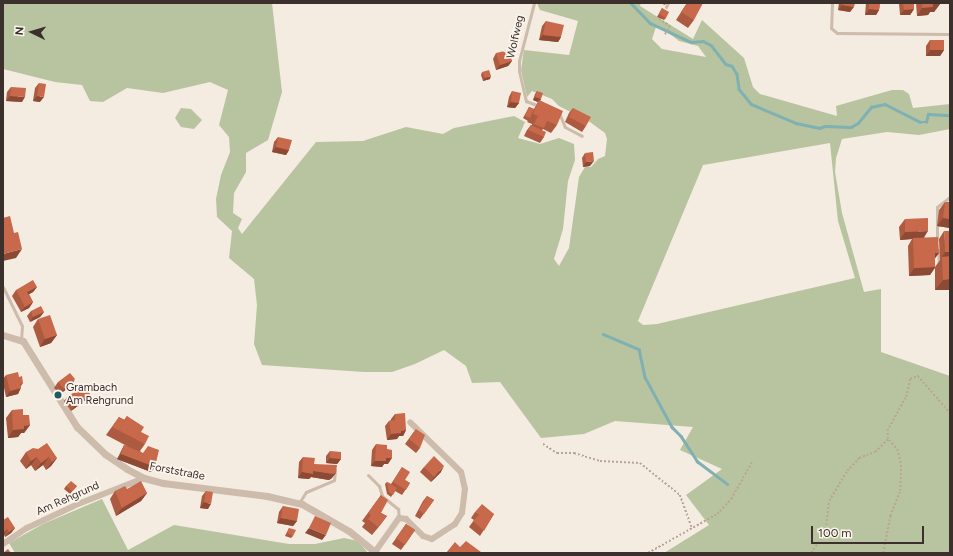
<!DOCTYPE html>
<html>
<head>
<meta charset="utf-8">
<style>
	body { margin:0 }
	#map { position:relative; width:953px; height:556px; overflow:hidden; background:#f4ebe1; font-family:Figtree,sans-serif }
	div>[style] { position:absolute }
	.green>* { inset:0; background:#b8c4a0 }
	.stream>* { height:2.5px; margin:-1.25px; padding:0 1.25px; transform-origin:1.25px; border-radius:1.25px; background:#7fb0b2 }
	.path>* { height:1.5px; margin-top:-0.75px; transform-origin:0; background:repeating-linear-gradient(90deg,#b9a596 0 2px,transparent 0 4px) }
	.service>* { height:3px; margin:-1.5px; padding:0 1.5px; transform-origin:1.5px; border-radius:1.5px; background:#cdbbac }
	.minor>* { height:6px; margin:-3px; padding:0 3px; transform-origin:3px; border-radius:3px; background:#cdbbac }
	.tertiary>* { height:7px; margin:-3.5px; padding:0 3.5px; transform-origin:3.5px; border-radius:3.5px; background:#cdbbac }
	.wall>* { inset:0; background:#ac5a40 }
	.shaded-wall>* { inset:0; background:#8c4a34 }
	.building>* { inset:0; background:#c8694b }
	.dots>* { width:11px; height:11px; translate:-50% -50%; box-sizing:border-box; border:2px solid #fbf5ee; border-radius:50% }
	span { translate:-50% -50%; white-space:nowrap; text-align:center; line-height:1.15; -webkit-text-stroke:3.5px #fbf5ee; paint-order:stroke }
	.street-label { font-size:11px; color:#3b302b }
	.poi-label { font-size:11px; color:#3b302b }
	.left { translate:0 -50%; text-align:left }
	.frame { position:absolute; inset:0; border:4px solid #3b302b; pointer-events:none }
	.north { position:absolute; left:12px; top:12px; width:40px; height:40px; -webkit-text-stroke:3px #fbf5ee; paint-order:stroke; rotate:275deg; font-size:11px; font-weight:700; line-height:16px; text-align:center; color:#3b302b }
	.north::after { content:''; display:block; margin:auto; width:14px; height:18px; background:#3b302b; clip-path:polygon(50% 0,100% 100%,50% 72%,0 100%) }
	.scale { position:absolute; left:811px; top:526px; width:113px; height:18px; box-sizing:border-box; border:2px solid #3b302b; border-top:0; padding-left:5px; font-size:12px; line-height:14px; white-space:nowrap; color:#3b302b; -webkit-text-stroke:3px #fbf5ee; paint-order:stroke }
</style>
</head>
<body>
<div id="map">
	<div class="green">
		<div style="clip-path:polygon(evenodd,3px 3px,272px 3px,282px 92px,268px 140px,246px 153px,246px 172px,234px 193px,233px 213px,242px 219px,238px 228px,242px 234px,316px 142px,363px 141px,406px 127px,443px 134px,454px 128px,514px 116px,525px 122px,518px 138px,540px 144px,559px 138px,574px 144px,575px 160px,568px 181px,563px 229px,554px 259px,559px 266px,569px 248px,579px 177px,585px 167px,591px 167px,598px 159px,605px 156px,607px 139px,605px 133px,590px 122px,559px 106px,552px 99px,532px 91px,527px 97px,521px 70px,524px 50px,569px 55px,578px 21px,540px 10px,537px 3px,641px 3px,640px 6px,693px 39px,702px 20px,744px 58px,753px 87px,760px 94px,837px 116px,836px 106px,892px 90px,903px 90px,909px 94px,913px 108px,950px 104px,950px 129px,919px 135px,887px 132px,842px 139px,836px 158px,835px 172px,842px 213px,864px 292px,881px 289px,881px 352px,950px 376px,950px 553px,664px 553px,709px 525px,686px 495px,722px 469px,680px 450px,693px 427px,615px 421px,584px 434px,541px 438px,500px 382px,472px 383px,466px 366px,444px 350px,415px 364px,392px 372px,364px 372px,262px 365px,254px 344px,257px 305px,254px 279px,229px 258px,232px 231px,217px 217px,216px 199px,221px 175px,230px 152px,229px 137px,219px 125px,228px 90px,210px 82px,163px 93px,127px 88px,103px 102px,90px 101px,82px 85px,55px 82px,3px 69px,3px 3px,656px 27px,662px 28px,679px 41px,698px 46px,706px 57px,662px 49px,652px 39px,656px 27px,3px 3px,830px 143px,838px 221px,855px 278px,657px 324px,643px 325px,638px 321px,703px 165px,830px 143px)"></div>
		<div style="clip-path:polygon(181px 108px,191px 109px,202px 120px,194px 129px,181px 127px,175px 118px)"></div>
		<div style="clip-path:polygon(102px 499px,128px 550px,174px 525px,289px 544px,315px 544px,344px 538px,358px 541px,368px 553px,15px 553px,9px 543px,43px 524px)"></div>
	</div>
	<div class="stream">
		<div style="left:631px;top:3px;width:28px;rotate:46deg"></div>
		<div style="left:650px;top:23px;width:45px;rotate:24.9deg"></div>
		<div style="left:691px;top:42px;width:12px;rotate:-5deg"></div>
		<div style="left:703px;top:41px;width:9px;rotate:27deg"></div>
		<div style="left:711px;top:45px;width:24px;rotate:52deg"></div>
		<div style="left:726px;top:64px;width:6px;rotate:18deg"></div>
		<div style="left:732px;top:66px;width:9px;rotate:58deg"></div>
		<div style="left:737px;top:74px;width:15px;rotate:82deg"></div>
		<div style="left:739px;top:89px;width:19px;rotate:51deg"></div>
		<div style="left:751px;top:104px;width:49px;rotate:22.9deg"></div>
		<div style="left:796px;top:123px;width:24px;rotate:12deg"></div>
		<div style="left:819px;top:128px;width:6px;rotate:-18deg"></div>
		<div style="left:825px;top:126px;width:26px;rotate:2deg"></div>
		<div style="left:851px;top:127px;width:8px;rotate:-30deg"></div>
		<div style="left:858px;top:123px;width:21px;rotate:-51deg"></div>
		<div style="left:871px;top:107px;width:14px;rotate:-12deg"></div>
		<div style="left:885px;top:104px;width:39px;rotate:27deg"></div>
		<div style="left:920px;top:122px;width:6px"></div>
		<div style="left:926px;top:122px;width:8px;rotate:-76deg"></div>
		<div style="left:928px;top:114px;width:22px;rotate:3deg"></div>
		<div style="left:603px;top:334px;width:39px;rotate:23deg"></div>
		<div style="left:639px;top:349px;width:29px;rotate:78deg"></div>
		<div style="left:645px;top:377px;width:57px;rotate:61.6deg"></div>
		<div style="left:672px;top:427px;width:13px;rotate:45deg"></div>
		<div style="left:681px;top:436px;width:30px;rotate:57deg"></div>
		<div style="left:697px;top:461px;width:38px;rotate:37deg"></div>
	</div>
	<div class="path">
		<div style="left:659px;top:19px;width:13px;rotate:32deg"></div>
		<div style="left:670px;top:26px;width:10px;rotate:119deg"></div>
		<div style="left:543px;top:444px;width:17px;rotate:33deg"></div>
		<div style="left:557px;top:453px;width:17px"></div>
		<div style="left:574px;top:453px;width:27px;rotate:17deg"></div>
		<div style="left:600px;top:461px;width:40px;rotate:2.9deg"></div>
		<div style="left:640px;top:463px;width:51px;rotate:38.7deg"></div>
		<div style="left:680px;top:495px;width:35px;rotate:70deg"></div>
		<div style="left:648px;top:553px;width:79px;rotate:-29.5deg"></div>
		<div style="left:717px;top:514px;width:21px;rotate:-47deg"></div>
		<div style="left:731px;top:499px;width:43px;rotate:-60.4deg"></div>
		<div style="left:811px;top:553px;width:24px;rotate:-55deg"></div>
		<div style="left:825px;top:533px;width:32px;rotate:-83deg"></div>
		<div style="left:829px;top:501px;width:35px;rotate:-59deg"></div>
		<div style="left:847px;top:471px;width:18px;rotate:-47deg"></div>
		<div style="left:859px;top:458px;width:17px;rotate:-21deg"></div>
		<div style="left:875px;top:452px;width:18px;rotate:-45deg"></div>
		<div style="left:883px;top:553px;width:38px;rotate:-79deg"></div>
		<div style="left:890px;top:516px;width:27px;rotate:-68deg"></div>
		<div style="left:900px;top:491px;width:24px;rotate:-88deg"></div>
		<div style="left:901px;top:467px;width:16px;rotate:-101deg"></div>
		<div style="left:898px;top:451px;width:16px;rotate:-130deg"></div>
		<div style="left:888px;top:439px;width:8px;rotate:-97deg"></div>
		<div style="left:887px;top:431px;width:39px;rotate:-61deg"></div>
		<div style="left:906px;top:397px;width:18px;rotate:-77deg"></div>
		<div style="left:910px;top:379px;width:9px;rotate:-21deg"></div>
		<div style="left:918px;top:376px;width:49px;rotate:49.1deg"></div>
	</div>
	<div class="service">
		<div style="left:534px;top:3px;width:60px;rotate:104.5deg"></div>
		<div style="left:519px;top:61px;width:10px;rotate:90deg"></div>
		<div style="left:519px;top:71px;width:31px;rotate:77deg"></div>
		<div style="left:526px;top:101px;width:14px;rotate:21deg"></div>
		<div style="left:832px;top:3px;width:25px;rotate:92deg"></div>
		<div style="left:831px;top:28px;width:8px;rotate:40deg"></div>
		<div style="left:837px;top:33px;width:113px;rotate:0.5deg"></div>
		<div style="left:666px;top:7px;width:4px;rotate:-63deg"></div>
		<div style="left:559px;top:113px;width:15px;rotate:67deg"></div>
		<div style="left:565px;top:127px;width:19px;rotate:28deg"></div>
		<div style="left:937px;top:240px;width:33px;rotate:-90deg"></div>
		<div style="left:937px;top:207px;width:16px;rotate:-38deg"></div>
		<div style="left:938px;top:250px;width:16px;rotate:86deg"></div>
		<div style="left:3px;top:287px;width:43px;rotate:64deg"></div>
		<div style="left:22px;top:326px;width:13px;rotate:94deg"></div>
		<div style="left:368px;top:475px;width:16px;rotate:45deg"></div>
		<div style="left:379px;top:486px;width:10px;rotate:73deg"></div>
		<div style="left:382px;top:496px;width:21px;rotate:39deg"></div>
		<div style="left:398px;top:509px;width:9px;rotate:84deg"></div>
		<div style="left:299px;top:503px;width:13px;rotate:-58deg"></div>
		<div style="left:306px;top:492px;width:30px;rotate:-23deg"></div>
		<div style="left:334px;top:480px;width:10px;rotate:-84deg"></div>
	</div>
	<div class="minor">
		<div style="left:3px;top:544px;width:29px;rotate:-34deg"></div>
		<div style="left:27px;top:528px;width:56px;rotate:-25.2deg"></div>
		<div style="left:78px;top:504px;width:71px;rotate:-21.5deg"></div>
		<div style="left:375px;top:552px;width:42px;rotate:-54.8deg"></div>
		<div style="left:399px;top:518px;width:7px;rotate:8deg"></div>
		<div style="left:406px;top:519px;width:24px;rotate:45deg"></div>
		<div style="left:423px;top:536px;width:9px;rotate:18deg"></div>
		<div style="left:432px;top:539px;width:27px;rotate:-33deg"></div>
		<div style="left:455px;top:524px;width:13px;rotate:-58deg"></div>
		<div style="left:462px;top:513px;width:24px;rotate:-83deg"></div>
		<div style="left:465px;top:489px;width:17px;rotate:-103deg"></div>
		<div style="left:461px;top:472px;width:71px;rotate:-135.6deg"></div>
	</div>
	<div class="tertiary">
		<div style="left:3px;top:335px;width:21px;rotate:17deg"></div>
		<div style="left:23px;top:341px;width:102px;rotate:57.9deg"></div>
		<div style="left:77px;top:427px;width:39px;rotate:44deg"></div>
		<div style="left:105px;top:454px;width:27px;rotate:34deg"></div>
		<div style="left:127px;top:469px;width:19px;rotate:28deg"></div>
		<div style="left:144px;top:478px;width:20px;rotate:15deg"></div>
		<div style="left:163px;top:483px;width:105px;rotate:7.1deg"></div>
		<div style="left:267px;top:496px;width:36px;rotate:13deg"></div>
		<div style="left:302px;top:504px;width:54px;rotate:29.9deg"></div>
		<div style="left:349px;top:531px;width:35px;rotate:39deg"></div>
	</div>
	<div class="wall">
		<div style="clip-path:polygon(660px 3px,666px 3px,665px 5px)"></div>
		<div style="clip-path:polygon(687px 3px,694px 20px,688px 28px,676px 20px)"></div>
		<div style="clip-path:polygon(839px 3px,855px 3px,850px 12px,838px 10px)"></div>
		<div style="clip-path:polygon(866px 3px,880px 3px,879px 10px,876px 15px,865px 15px)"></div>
		<div style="clip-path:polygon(899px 3px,914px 3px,914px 9px,910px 15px,900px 15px)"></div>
		<div style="clip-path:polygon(916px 3px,940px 3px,940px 4px,934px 12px,930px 12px,928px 15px,917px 16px)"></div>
		<div style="clip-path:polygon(662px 8px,666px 18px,664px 20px,657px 17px)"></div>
		<div style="clip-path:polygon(546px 21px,561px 37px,558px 42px,539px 40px,542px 26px)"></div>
		<div style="clip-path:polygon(930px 40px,944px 50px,940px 56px,926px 56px,926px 46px)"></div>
		<div style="clip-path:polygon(496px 53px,512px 61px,508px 66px,496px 70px,493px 59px)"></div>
		<div style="clip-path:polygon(482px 72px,490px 79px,483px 81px,481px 75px)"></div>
		<div style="clip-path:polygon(39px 83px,40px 102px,33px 101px,35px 88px)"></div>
		<div style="clip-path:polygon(11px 87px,22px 102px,6px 101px,7px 92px)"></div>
		<div style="clip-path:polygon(512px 91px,519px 103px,515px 108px,507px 107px,509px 97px)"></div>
		<div style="clip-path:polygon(537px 91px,541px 99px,540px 100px,557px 125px,551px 133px,543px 129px,542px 130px,544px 137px,540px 143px,524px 136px,527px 130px,531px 125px,532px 125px,532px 124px,527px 122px,528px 121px,523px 118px,529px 107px,534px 109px,538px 102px,533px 100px,535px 94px)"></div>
		<div style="clip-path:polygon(573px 108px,586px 126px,582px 132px,565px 122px,569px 113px)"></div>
		<div style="clip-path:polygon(278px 137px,289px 150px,286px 155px,272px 152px,274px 142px)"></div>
		<div style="clip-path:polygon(585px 153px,590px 166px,583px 167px,582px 158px)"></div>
		<div style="clip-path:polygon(945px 202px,950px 202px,950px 228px,937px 226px,939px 210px)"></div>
		<div style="clip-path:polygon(905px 219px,924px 237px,939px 253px,935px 258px,935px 267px,940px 260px,939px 239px,944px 231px,950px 290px,935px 290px,935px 268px,930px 275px,909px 276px,908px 246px,912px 239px,900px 240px,899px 227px)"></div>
		<div style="clip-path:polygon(37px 287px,33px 292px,29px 294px,33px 302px,29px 308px,21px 312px,12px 296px,16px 290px)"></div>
		<div style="clip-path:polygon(31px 311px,44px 312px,40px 317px,30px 322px,27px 316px)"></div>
		<div style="clip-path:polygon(38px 319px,57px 335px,51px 343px,40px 347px,33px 327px)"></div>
		<div style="clip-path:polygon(6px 375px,19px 377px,23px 383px,21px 386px,18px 394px,6px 397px,3px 383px,3px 379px)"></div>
		<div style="clip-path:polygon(58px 382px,72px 385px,60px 394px,54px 388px)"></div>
		<div style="clip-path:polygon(90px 394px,87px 399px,71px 411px,64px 401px,68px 396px)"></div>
		<div style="clip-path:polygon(12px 410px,23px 415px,30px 425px,24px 433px,21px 433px,18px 437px,8px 438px,6px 418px)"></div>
		<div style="clip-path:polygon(395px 414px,406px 430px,403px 436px,399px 436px,397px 439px,387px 440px,385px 426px,389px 421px,391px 420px,391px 419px)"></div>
		<div style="clip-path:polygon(127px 416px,141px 432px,145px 444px,140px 451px,155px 467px,151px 472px,117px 459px,124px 445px,127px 446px,106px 435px,119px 417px,124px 420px)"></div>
		<div style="clip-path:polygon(416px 429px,420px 448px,416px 453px,405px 444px)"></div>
		<div style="clip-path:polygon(376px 444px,387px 449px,388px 464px,384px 464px,382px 467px,371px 466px,372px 450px)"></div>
		<div style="clip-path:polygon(330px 451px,341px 459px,337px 464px,326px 463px,326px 456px)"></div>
		<div style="clip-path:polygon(26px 452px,57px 458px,51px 466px,46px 470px,43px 465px,35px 471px,31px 465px,26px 469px,20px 461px)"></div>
		<div style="clip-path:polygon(303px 457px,314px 464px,332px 478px,329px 480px,311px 477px,309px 479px,298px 478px,299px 462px)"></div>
		<div style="clip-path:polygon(402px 467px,405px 480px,410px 483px,402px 495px,395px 491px,391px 497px,387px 494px,385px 484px,387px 482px,391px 484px)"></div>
		<div style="clip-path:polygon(424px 467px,441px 472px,431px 482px,420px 472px)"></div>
		<div style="clip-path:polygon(66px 486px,77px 486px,70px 494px,64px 489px)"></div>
		<div style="clip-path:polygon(127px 489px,147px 493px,141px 501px,116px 516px,110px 499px,115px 491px)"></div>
		<div style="clip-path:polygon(206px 491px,208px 509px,200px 508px,202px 496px)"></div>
		<div style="clip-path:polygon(381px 495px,381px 513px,387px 516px,372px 535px,362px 527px,365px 523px,362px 521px)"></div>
		<div style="clip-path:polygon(427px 496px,434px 500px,420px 519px,415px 516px,423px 501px)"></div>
		<div style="clip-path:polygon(283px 506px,297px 521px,293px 526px,277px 523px,279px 512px)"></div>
		<div style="clip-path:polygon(475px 512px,494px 514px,480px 536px,469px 527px,474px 520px,471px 518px)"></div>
		<div style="clip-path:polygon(3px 520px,15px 528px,11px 533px,5px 537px,4px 535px,3px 535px)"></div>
		<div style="clip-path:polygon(406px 524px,415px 530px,401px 550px,392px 544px)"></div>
		<div style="clip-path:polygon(289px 528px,293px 536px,291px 538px,285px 536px)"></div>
	</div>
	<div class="shaded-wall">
		<div style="clip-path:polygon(933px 4px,940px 4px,934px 12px,930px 12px,928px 15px,917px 16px,922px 8px)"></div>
		<div style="clip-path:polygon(842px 5px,854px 7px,850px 12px,838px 10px)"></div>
		<div style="clip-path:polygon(869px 9px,879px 10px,876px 15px,865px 15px)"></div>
		<div style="clip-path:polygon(914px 9px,910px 15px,900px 15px,904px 10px)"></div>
		<div style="clip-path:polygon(543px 35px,561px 37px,558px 42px,539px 40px)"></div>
		<div style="clip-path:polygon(930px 50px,944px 50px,940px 56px,926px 56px)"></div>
		<div style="clip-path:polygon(512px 61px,508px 66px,496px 70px,500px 65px)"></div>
		<div style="clip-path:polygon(491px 76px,490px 79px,483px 81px,485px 78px)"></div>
		<div style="clip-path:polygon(10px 96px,25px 97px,22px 102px,6px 101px)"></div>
		<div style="clip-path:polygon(37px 96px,44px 97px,40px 102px,33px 101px)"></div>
		<div style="clip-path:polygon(535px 97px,541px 99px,539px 102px,539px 100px,538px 102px,533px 100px)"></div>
		<div style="clip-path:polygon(511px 102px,519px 103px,515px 108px,507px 107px)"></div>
		<div style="clip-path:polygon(276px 147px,289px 150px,286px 155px,272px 152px)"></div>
		<div style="clip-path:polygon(594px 161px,590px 166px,583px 167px,586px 162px)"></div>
		<div style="clip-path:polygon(943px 218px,950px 219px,950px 228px,937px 226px)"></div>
		<div style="clip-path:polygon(928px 231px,923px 239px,913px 238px,912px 239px,900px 240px,905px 232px)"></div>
		<div style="clip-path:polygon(22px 249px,16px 258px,3px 261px,3px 254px)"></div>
		<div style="clip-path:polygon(945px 252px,950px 252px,950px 260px,942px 257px)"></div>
		<div style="clip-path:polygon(935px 253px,939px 253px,933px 261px)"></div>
		<div style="clip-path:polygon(935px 267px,930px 275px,909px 276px,914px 268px)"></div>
		<div style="clip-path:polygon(950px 279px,950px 290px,935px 290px,943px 280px)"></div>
		<div style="clip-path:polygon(37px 287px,33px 292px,24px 297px,27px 292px)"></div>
		<div style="clip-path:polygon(33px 302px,29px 308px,21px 312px,25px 307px)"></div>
		<div style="clip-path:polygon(44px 312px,40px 317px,30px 322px,33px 317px)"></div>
		<div style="clip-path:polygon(57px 335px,51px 343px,40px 347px,45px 339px)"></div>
		<div style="clip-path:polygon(75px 379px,72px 385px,60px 394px,64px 389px)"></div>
		<div style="clip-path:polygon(21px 388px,18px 394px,6px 397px,10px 391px)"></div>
		<div style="clip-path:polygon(90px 394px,87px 399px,71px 411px,75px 405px)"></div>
		<div style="clip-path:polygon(30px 425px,24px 433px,21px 433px,18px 437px,8px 438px,13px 430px,24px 426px)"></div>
		<div style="clip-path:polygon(406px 430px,403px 436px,399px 436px,397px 439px,387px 440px,391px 434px,401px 431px)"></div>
		<div style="clip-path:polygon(121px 454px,155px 467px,151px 472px,117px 459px)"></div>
		<div style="clip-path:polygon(37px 457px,31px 465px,26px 469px,31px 461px)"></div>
		<div style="clip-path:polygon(49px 457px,43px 465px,35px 471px,41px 463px)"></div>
		<div style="clip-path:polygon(57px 458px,51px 466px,46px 470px,52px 462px)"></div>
		<div style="clip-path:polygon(330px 458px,341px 459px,337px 464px,326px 463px)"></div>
		<div style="clip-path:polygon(386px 458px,392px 458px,388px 464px,384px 464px,382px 467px,371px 466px,375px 461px)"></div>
		<div style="clip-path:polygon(444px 466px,441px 472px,431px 482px,434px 477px)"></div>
		<div style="clip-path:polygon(313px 471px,336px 473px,332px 478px,329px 480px,311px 477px,309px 479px,298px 478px,302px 472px)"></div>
		<div style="clip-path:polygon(147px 493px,141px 501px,116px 516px,122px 508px)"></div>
		<div style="clip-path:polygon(204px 502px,211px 504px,208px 509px,200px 508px)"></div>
		<div style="clip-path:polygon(387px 516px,381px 524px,372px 535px,378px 527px)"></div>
		<div style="clip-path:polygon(281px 518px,297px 521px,293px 526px,277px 523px)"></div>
		<div style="clip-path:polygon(15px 528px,11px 533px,5px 537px,9px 532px)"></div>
		<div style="clip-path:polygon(309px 528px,326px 535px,322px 540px,305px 533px)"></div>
		<div style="clip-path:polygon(7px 529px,4px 535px,3px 535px,4px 532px)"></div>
	</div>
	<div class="building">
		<div style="clip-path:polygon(687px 3px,703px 3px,694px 20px,681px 12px)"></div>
		<div style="clip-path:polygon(842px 3px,855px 3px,854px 7px,842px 5px)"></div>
		<div style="clip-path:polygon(869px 3px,880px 3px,879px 10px,869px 9px)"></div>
		<div style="clip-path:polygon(903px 3px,914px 3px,914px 9px,904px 10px)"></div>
		<div style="clip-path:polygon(922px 3px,940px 3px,940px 4px,933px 4px,933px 7px,922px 8px)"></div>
		<div style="clip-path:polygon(662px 8px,669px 12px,666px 18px,659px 14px)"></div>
		<div style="clip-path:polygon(546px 21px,564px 25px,561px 37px,543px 35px)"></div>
		<div style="clip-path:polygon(930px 40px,944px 40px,944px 50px,930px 50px)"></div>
		<div style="clip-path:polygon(509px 50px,512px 61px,500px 65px,496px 53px)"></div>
		<div style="clip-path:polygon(489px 70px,491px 76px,485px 78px,482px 72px)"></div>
		<div style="clip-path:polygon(39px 83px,46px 84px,44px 97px,37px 96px)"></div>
		<div style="clip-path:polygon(11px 87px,26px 88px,25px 97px,10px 96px)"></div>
		<div style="clip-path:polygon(512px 91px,521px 93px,519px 103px,511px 102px)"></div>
		<div style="clip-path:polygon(537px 91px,543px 93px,541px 99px,535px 97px)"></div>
		<div style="clip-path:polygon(539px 100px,563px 111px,557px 125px,547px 121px,544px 128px,534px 124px,538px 116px,533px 114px)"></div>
		<div style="clip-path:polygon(529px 107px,534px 109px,530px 118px,525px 116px)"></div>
		<div style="clip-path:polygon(573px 108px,591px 117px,586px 126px,569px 117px)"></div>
		<div style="clip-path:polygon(531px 125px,546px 132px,544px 137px,528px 130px)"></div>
		<div style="clip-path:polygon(278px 137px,292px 140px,289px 150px,276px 147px)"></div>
		<div style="clip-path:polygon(593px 152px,594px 161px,586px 162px,585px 153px)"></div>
		<div style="clip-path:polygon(945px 202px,950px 202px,950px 219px,943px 218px)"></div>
		<div style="clip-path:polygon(10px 216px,14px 233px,18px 232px,22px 249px,3px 254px,3px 218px)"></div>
		<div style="clip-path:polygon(928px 218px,928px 231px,905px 232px,905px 219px)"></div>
		<div style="clip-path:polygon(944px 231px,950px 231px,950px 252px,945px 252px)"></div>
		<div style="clip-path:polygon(938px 237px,939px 253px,935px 253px,935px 267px,914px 268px,913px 238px)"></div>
		<div style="clip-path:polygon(950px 256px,950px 279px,943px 280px,942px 257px)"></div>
		<div style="clip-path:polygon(33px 280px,37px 287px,27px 292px,33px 302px,25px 307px,16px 290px)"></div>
		<div style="clip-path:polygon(41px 306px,44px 312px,33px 317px,31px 311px)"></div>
		<div style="clip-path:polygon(50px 315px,57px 335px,45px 339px,38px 319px)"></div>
		<div style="clip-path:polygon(18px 372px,19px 377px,22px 376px,23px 383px,20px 384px,21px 388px,10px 391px,6px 375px)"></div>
		<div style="clip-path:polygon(70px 373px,75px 379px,64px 389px,58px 382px)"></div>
		<div style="clip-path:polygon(85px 386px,90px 394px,75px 405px,68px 396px)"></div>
		<div style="clip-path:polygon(23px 409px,23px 415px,29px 415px,30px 425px,24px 426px,24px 429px,13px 430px,12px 410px)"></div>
		<div style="clip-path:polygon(405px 413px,406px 430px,401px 431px,401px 433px,391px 434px,389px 421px,395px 420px,395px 414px)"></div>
		<div style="clip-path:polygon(127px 416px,144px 427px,141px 432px,149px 436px,145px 444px,112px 427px,119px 417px,125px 420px)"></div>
		<div style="clip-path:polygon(416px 429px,425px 435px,420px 448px,409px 439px)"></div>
		<div style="clip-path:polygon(47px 443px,57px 458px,52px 462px,49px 457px,41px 463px,37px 457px,31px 461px,26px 452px,33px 448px,38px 449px)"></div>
		<div style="clip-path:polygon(376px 444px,387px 445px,387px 449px,392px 450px,392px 458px,386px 458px,386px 461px,375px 461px)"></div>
		<div style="clip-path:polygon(124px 445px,143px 453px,148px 446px,159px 450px,155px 467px,121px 454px)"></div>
		<div style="clip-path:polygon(330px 451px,341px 452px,341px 459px,330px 458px)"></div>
		<div style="clip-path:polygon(434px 456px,444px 466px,434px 477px,424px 467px)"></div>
		<div style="clip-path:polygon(303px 457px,315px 458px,314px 464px,337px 465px,336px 473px,333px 474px,313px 471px,313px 474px,302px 472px)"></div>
		<div style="clip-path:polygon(402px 467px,410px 472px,405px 480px,410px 483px,406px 490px,393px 482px)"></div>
		<div style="clip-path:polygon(71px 481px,77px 486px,72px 491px,66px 486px)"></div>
		<div style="clip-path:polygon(141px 481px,147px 493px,122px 508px,115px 491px,125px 486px,127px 489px)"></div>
		<div style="clip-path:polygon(387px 482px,397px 488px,393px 495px,389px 492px)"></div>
		<div style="clip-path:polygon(206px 491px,213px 492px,211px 504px,204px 502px)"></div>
		<div style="clip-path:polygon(381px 495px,388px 500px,381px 513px,387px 516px,378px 527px,368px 519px,371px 515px,368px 513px)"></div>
		<div style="clip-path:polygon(427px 496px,434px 500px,424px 514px,419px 510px)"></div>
		<div style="clip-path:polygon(482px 504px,494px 514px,484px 531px,473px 521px,479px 515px,475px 512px)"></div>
		<div style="clip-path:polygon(283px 506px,299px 509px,297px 521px,281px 518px)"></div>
		<div style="clip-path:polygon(315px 516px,331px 523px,326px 535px,309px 528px)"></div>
		<div style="clip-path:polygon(8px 517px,15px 528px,9px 532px,7px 529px,4px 532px,3px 531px,3px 520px)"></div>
		<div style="clip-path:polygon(406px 524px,415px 530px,405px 545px,396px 538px)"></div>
		<div style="clip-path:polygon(289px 528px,296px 530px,293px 536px,287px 533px)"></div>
		<div style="clip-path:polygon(466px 541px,481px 552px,480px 553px,446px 553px,455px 542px,460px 547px)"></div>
		<div style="clip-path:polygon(8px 549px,11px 553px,3px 553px)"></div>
	</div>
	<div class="dots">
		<div style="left:58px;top:395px;background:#1f5a5e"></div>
	</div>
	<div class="street-label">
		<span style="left:516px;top:37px;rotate:-77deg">Wolfweg</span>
		<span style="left:177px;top:472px;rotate:11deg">Forststraße</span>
		<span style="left:68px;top:499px;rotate:-24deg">Am Rehgrund</span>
	</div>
	<div class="poi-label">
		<span class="left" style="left:66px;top:395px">Grambach<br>Am Rehgrund</span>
	</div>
	<div class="frame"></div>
	<div class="north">N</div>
	<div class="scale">100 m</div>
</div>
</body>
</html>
